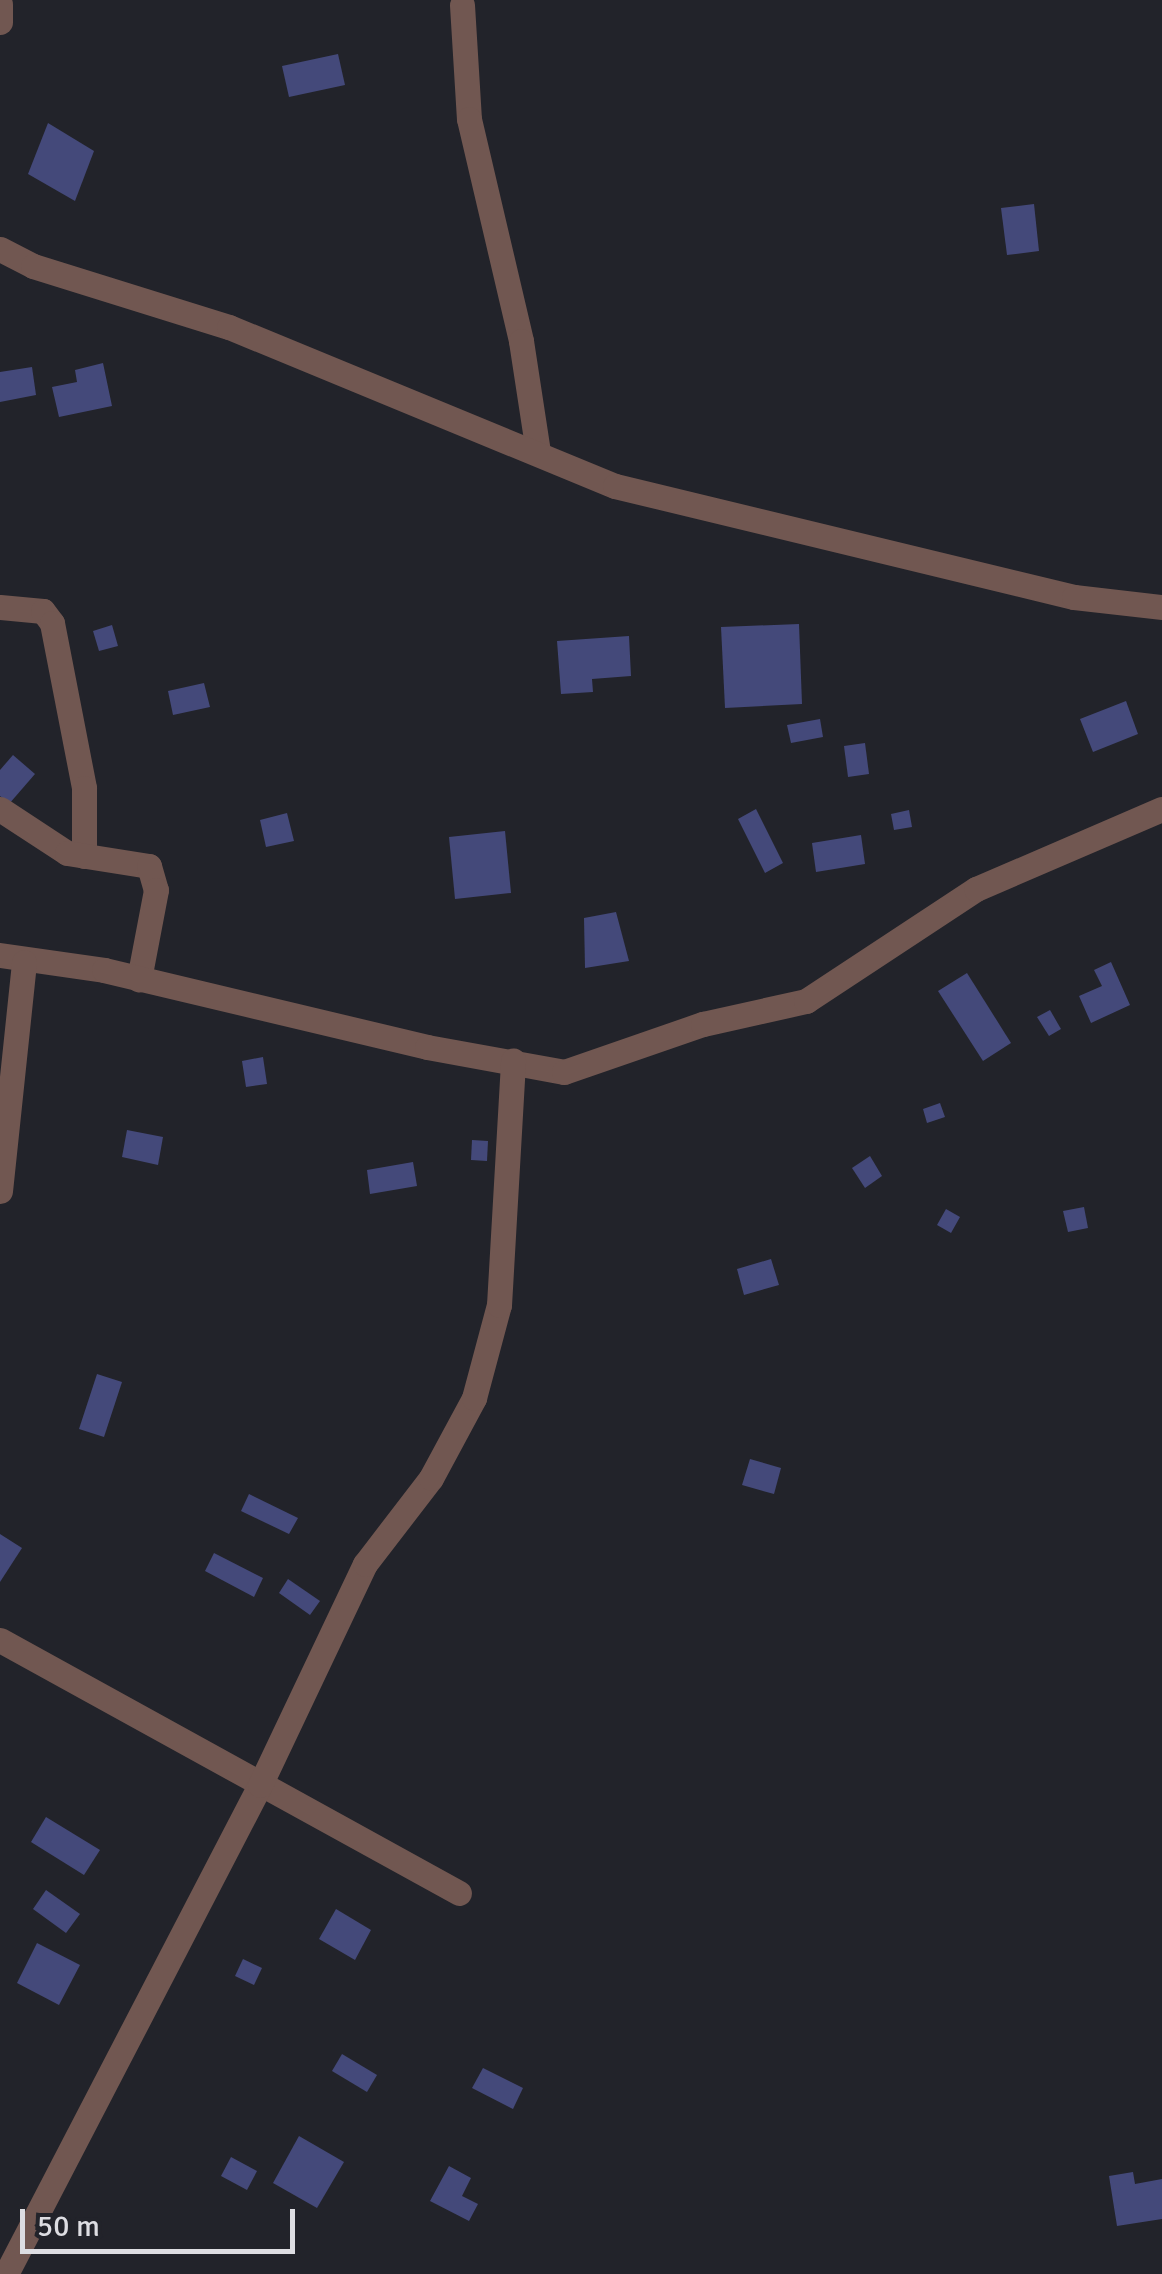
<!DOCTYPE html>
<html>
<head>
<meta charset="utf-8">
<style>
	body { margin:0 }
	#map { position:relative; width:1162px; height:2274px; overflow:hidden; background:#22232a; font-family:Signika,sans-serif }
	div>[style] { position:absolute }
	.building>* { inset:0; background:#44497a }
	.minor>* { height:25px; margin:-12.5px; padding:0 12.5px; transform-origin:12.5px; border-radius:12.5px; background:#715751 }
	span { translate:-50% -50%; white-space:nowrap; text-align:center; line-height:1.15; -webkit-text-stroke:8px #22232a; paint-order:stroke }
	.scale { position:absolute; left:20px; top:2209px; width:275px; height:45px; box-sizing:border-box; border:5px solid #dddde2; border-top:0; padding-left:12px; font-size:30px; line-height:35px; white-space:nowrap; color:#dddde2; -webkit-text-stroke:8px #22232a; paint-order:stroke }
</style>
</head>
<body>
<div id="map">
	<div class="building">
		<div style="clip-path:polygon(338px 54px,345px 85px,289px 97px,282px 66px)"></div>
		<div style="clip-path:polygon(48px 123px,94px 151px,75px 201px,28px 174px)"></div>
		<div style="clip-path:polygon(1034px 204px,1039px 251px,1007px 255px,1001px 208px)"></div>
		<div style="clip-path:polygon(103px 363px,112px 406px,59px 417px,52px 387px,77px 382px,75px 370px)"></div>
		<div style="clip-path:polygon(32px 367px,36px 395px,0 402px,0 372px)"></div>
		<div style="clip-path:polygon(799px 624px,802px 704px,725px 708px,721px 627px)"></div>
		<div style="clip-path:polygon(112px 625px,118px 646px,99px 651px,93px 631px)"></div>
		<div style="clip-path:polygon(629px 636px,631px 676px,592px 679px,593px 692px,561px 694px,557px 641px)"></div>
		<div style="clip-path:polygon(204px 683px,210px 707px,173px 715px,168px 691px)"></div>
		<div style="clip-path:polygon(1126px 701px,1138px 734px,1093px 752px,1080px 719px)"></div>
		<div style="clip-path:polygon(820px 719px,823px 737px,791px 743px,787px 725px)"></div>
		<div style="clip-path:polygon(865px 743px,869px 774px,848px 777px,844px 746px)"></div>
		<div style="clip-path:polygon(13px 755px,35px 774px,9px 804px,0 796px,0 770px)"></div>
		<div style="clip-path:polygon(756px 809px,783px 863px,765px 873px,738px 819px)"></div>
		<div style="clip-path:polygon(909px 810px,912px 827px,894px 830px,891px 814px)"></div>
		<div style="clip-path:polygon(287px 813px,294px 841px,266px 847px,260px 820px)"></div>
		<div style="clip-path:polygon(505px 831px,511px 893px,455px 899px,449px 837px)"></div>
		<div style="clip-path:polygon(861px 835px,865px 864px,816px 872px,812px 843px)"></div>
		<div style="clip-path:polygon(616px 912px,629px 961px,585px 968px,584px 918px)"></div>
		<div style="clip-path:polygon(1111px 962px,1130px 1005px,1091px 1023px,1079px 996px,1102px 986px,1094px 970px)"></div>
		<div style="clip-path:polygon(967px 973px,1011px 1043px,983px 1061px,938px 991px)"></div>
		<div style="clip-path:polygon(1050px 1010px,1061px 1029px,1049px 1036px,1037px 1017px)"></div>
		<div style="clip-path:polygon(263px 1057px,267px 1084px,246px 1087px,242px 1061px)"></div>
		<div style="clip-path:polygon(940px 1103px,945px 1117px,927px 1123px,923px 1109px)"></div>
		<div style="clip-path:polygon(127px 1130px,163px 1137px,158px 1165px,122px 1157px)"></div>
		<div style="clip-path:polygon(472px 1140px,488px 1141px,487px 1161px,471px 1160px)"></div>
		<div style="clip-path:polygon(870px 1156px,882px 1176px,865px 1188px,852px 1168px)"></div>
		<div style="clip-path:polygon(413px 1162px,417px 1186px,370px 1194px,367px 1170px)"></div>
		<div style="clip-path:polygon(1084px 1207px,1088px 1228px,1068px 1232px,1063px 1211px)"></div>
		<div style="clip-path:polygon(946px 1209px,960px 1217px,951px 1233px,937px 1225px)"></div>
		<div style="clip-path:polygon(771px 1259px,779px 1285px,744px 1295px,737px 1269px)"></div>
		<div style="clip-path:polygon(97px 1374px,122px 1382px,104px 1437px,79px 1429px)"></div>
		<div style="clip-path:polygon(750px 1459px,781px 1468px,774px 1494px,742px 1485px)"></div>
		<div style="clip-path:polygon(249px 1494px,298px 1518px,289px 1534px,241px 1511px)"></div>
		<div style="clip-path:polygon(0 1534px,22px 1548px,0 1582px)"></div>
		<div style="clip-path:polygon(214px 1553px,263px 1578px,254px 1597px,205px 1571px)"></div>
		<div style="clip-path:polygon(288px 1579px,320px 1601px,310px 1615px,279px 1593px)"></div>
		<div style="clip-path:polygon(46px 1817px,100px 1850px,84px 1875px,31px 1842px)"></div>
		<div style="clip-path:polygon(46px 1890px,80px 1914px,66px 1933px,33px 1909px)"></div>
		<div style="clip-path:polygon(336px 1909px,371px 1930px,355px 1960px,319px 1939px)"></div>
		<div style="clip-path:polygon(37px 1943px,80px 1965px,59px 2005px,17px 1983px)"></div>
		<div style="clip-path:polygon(243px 1959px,262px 1968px,254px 1985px,235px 1976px)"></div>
		<div style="clip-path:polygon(342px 2054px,377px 2075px,367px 2092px,332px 2071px)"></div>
		<div style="clip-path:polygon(483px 2068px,523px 2088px,513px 2109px,472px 2088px)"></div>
		<div style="clip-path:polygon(299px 2136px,344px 2162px,317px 2208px,273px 2183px)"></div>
		<div style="clip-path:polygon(231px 2157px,257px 2171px,247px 2190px,221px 2176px)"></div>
		<div style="clip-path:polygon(449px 2166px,471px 2178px,462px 2196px,478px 2204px,469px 2221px,430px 2201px)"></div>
		<div style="clip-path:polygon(1133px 2172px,1135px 2184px,1162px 2179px,1162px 2219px,1117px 2226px,1109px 2176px)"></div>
	</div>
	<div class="minor">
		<div style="left:0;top:4px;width:18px;rotate:90deg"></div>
		<div style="left:462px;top:5px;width:114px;rotate:86.5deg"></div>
		<div style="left:469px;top:119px;width:228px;rotate:76.8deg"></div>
		<div style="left:521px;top:341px;width:112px;rotate:81.3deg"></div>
		<div style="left:0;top:249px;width:37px;rotate:27deg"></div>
		<div style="left:33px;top:266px;width:205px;rotate:17.3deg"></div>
		<div style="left:229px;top:327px;width:417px;rotate:22.4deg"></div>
		<div style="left:615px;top:486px;width:472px;rotate:13.6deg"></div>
		<div style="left:1074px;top:597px;width:89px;rotate:6.5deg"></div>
		<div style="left:0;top:607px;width:43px;rotate:5.3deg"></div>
		<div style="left:43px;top:611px;width:15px;rotate:53deg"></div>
		<div style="left:52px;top:623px;width:168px;rotate:79deg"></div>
		<div style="left:84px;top:788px;width:68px;rotate:90deg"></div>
		<div style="left:0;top:809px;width:80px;rotate:33.3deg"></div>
		<div style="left:67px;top:853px;width:83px;rotate:9deg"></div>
		<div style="left:149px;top:866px;width:25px;rotate:74deg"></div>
		<div style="left:156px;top:890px;width:91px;rotate:100.8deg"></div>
		<div style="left:0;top:955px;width:105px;rotate:8.2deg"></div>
		<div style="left:104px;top:970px;width:332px;rotate:13.4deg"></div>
		<div style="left:427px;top:1047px;width:139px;rotate:10.3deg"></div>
		<div style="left:564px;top:1072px;width:147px;rotate:-19.1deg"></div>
		<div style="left:703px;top:1024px;width:106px;rotate:-12.6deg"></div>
		<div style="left:806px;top:1001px;width:204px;rotate:-33.4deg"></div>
		<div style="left:976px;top:889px;width:202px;rotate:-23.3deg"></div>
		<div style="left:0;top:1191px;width:230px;rotate:-84deg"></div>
		<div style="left:0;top:1640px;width:524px;rotate:28.86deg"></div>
		<div style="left:6px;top:2274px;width:551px;rotate:-62.55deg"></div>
		<div style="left:260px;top:1785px;width:245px;rotate:-64.6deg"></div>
		<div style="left:365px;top:1564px;width:108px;rotate:-52.5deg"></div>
		<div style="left:431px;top:1478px;width:91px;rotate:-61.7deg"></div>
		<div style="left:474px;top:1398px;width:96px;rotate:-75deg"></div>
		<div style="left:499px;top:1305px;width:245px;rotate:-86.7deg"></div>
	</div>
	<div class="scale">50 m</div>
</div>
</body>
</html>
